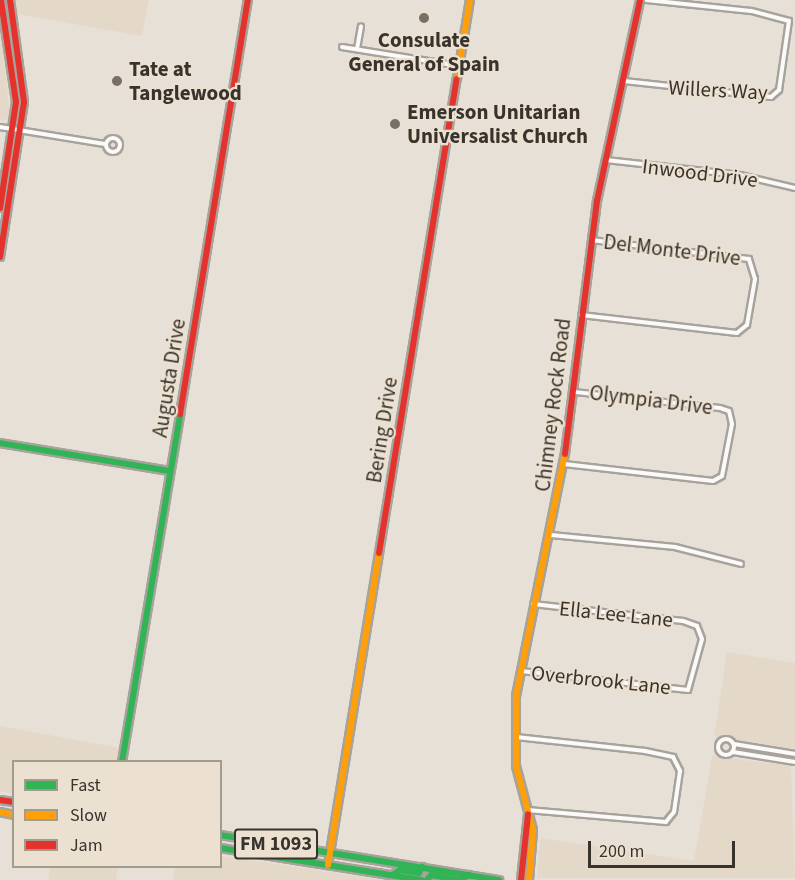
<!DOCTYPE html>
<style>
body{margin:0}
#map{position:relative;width:795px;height:880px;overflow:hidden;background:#e6e0d7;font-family:"Source Sans 3",sans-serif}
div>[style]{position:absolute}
.built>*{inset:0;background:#e4d9c8}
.roads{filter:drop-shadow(2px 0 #a7a39c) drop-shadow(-2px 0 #a7a39c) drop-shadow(0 2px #a7a39c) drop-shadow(0 -2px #a7a39c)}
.street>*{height:4px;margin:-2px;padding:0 2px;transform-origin:2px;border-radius:2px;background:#fbfaf9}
.street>.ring{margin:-2px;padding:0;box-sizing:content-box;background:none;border:4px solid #fbfaf9;border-radius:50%}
.fast>*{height:6px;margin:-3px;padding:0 3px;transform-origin:3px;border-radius:3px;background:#30b455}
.slow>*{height:6px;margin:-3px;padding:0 3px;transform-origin:3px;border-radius:3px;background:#ff9f0a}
.jam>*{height:6px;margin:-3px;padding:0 3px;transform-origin:3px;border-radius:3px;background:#e5322d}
.dots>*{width:16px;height:16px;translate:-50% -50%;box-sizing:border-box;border:3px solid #ece1d1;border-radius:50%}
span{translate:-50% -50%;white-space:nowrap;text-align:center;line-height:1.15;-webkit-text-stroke:4.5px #ece1d1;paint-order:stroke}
.shield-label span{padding:2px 4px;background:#ece1d1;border:2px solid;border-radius:4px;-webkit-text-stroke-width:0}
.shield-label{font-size:20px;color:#38332d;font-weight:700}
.poi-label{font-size:21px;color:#38332d;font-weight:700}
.left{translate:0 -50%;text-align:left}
.street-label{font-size:21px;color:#38332d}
.legend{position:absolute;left:12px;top:760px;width:210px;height:108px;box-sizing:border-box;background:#ece1d1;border:2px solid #a49b8f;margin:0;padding:8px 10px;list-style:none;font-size:18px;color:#38332d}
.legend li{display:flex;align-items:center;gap:12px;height:30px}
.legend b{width:30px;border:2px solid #a49b8f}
.scale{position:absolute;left:588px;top:841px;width:147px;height:27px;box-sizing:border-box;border:3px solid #38332d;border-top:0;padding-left:8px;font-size:18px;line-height:21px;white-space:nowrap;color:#38332d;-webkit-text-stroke:4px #ece1d1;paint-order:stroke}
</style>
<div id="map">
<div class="built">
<div style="clip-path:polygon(0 0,149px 0,142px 36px,0 11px)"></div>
<div style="clip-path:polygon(0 27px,11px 121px,0 119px)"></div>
<div style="clip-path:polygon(727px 652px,795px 663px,795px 749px,714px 736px)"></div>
<div style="clip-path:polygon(0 726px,120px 748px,117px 761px,14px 762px,13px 794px,0 791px)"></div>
<div style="clip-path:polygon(712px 756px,791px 766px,795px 878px,537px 878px,540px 838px,694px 861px)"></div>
<div style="clip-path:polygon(221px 856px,384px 880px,173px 880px,175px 867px,220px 866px)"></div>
<div style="clip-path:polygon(50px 867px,50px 866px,118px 867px,116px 880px,48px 880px)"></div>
</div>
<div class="roads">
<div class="street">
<div style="left:342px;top:47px;width:119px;rotate:9.2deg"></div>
<div style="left:357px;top:49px;width:23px;rotate:-80deg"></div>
<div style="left:624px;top:81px;width:148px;rotate:6.2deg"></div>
<div style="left:771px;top:97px;width:11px;rotate:-41deg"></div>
<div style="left:779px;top:90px;width:70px;rotate:-81.8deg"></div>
<div style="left:789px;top:21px;width:39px;rotate:-165deg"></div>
<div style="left:751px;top:11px;width:105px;rotate:-174deg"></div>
<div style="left:0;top:127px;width:106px;rotate:9.2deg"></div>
<div class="ring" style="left:106px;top:138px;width:10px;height:10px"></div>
<div style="left:606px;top:160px;width:135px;rotate:6.4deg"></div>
<div style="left:740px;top:175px;width:57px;rotate:13.3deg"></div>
<div style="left:581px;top:315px;width:157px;rotate:6.6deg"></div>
<div style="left:737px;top:333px;width:13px;rotate:-39deg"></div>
<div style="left:747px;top:325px;width:47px;rotate:-80.1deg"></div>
<div style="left:755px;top:279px;width:21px;rotate:-107deg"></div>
<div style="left:749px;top:259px;width:159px;rotate:-173.1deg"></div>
<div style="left:564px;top:464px;width:150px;rotate:6.5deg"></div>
<div style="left:713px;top:481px;width:10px;rotate:-29deg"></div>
<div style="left:722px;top:476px;width:53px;rotate:-79.1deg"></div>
<div style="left:732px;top:424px;width:13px;rotate:-103deg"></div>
<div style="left:729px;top:411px;width:9px;rotate:-162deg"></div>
<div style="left:720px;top:408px;width:147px;rotate:-173.7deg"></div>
<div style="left:551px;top:535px;width:125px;rotate:5.5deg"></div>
<div style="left:675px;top:547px;width:68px;rotate:14.4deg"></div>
<div style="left:521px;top:671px;width:168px;rotate:6.5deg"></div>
<div style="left:688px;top:690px;width:53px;rotate:-74.6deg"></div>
<div style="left:702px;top:639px;width:14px;rotate:-111deg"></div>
<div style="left:697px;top:626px;width:15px;rotate:-160deg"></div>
<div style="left:683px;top:621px;width:151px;rotate:-173.5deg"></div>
<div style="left:516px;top:737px;width:130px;rotate:6.2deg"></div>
<div style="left:645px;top:751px;width:29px;rotate:12deg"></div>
<div style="left:673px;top:757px;width:16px;rotate:63deg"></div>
<div style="left:680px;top:771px;width:41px;rotate:98.3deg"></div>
<div style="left:674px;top:812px;width:13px;rotate:129deg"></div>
<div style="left:666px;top:822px;width:139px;rotate:-175deg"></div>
<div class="ring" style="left:718px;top:739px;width:12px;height:12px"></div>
<div style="left:734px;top:744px;width:62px;rotate:9.3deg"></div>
<div style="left:733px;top:752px;width:63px;rotate:9.2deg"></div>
</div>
<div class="fast">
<div style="left:0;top:443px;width:172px;rotate:9.4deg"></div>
<div style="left:122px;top:762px;width:353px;rotate:-80.5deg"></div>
<div style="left:220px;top:835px;width:283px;rotate:9.2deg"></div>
<div style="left:220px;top:848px;width:204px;rotate:9deg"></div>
<div style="left:393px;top:875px;width:9px;rotate:-36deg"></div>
<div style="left:400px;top:870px;width:19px;rotate:9deg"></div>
<div style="left:419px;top:873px;width:7px;rotate:-63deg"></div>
<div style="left:427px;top:880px;width:6px;rotate:-51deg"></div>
<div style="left:431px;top:875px;width:28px;rotate:10deg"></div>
<div style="left:459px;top:880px;width:11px;rotate:-27deg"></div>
</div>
<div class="slow">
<div style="left:457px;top:79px;width:80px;rotate:-80.7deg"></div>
<div style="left:0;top:812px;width:14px;rotate:12deg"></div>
<div style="left:328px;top:865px;width:316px;rotate:-80.7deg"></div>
<div style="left:529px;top:880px;width:50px;rotate:-85.4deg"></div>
<div style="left:533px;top:830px;width:66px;rotate:-104.9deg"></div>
<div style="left:516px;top:766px;width:70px;rotate:-90deg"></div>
<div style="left:516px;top:696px;width:247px;rotate:-78.6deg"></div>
</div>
<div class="jam">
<div style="left:0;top:208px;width:107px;rotate:-81.4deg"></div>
<div style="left:16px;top:102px;width:103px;rotate:-98.4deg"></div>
<div style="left:0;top:257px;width:157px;rotate:-81.2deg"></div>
<div style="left:24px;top:102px;width:103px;rotate:-97.8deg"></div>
<div style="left:180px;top:414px;width:420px;rotate:-80.7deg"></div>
<div style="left:565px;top:454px;width:255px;rotate:-82.8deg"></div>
<div style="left:597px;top:201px;width:206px;rotate:-77.9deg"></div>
<div style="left:379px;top:553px;width:480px;rotate:-80.7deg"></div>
<div style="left:0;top:800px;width:14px;rotate:8deg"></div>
<div style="left:521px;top:880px;width:66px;rotate:-83.9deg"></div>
</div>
</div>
<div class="dots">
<div style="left:424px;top:18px;background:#757068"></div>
<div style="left:117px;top:81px;background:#757068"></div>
<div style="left:395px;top:124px;background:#757068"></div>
</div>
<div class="shield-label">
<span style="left:276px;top:844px">FM 1093</span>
</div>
<div class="poi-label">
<span style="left:424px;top:52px">Consulate<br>General of Spain</span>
<span class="left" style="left:129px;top:81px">Tate at<br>Tanglewood</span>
<span class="left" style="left:407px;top:124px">Emerson Unitarian<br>Universalist Church</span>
</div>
<div class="street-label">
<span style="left:718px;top:90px;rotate:3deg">Willers Way</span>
<span style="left:700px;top:173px;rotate:7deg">Inwood Drive</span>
<span style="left:672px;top:250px;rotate:7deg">Del Monte Drive</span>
<span style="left:169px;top:378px;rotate:-81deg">Augusta Drive</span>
<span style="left:651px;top:400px;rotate:7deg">Olympia Drive</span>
<span style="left:553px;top:405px;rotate:-83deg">Chimney Rock Road</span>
<span style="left:382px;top:430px;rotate:-81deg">Bering Drive</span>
<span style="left:616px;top:614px;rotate:6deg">Ella Lee Lane</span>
<span style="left:601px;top:680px;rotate:6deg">Overbrook Lane</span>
</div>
<ul class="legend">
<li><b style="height:8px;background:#30b455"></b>Fast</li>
<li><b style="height:8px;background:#ff9f0a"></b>Slow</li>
<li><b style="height:8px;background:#e5322d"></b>Jam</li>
</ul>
<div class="scale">200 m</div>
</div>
